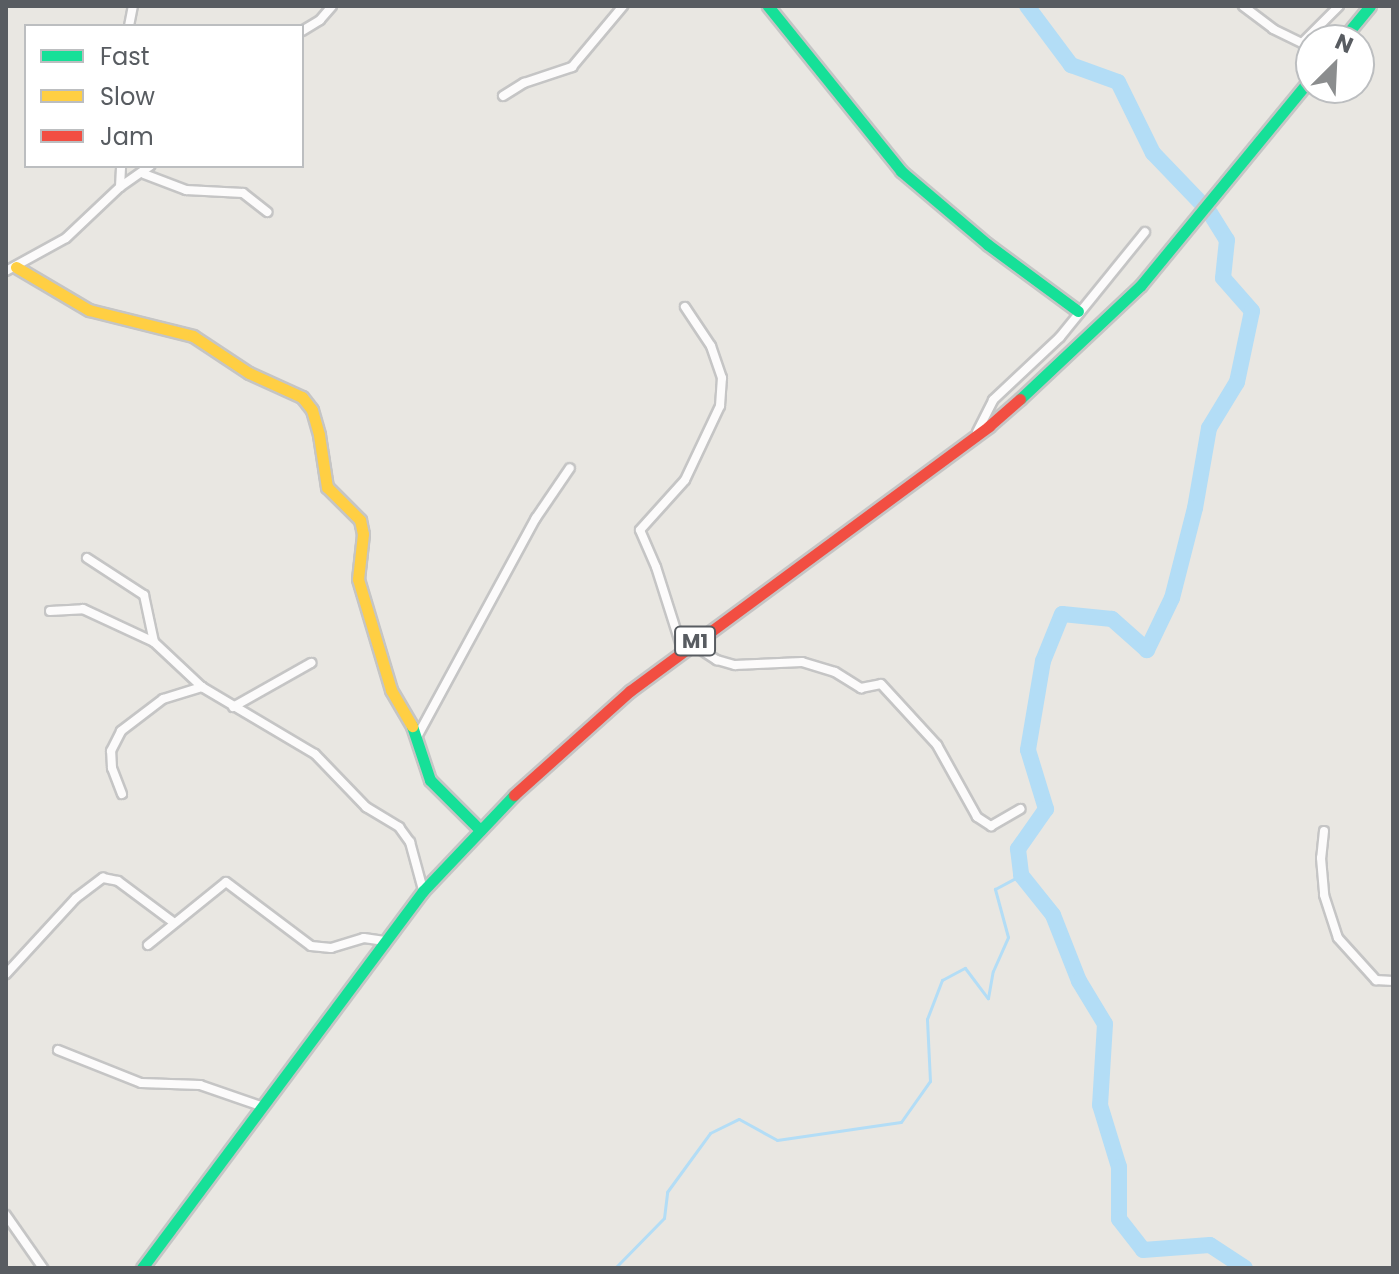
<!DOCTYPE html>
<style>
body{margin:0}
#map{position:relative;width:1399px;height:1274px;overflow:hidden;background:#e9e7e2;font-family:Poppins,sans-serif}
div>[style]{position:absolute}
.stream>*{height:3px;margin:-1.5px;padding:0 1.5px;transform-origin:1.5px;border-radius:1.5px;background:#b3ddf6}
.river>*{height:16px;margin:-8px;padding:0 8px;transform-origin:8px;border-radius:8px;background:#b3ddf6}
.roads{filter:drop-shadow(2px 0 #c5c5c5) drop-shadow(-2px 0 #c5c5c5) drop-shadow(0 2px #c5c5c5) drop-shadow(0 -2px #c5c5c5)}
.street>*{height:8px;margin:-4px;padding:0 4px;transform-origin:4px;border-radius:4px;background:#fcfbfb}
.fast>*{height:11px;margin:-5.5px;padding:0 5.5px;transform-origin:5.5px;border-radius:5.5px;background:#16e098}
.slow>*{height:11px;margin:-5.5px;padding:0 5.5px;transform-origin:5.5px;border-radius:5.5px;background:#ffcf43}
.jam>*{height:11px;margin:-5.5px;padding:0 5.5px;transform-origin:5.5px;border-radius:5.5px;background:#f24e42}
span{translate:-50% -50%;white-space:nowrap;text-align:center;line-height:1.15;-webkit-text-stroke:6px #fff;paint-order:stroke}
.shield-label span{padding:2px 6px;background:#fff;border:2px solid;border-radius:6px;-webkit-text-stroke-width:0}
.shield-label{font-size:20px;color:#585c61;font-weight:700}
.frame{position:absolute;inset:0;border:8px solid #585c61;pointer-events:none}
.legend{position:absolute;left:24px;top:24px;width:280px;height:144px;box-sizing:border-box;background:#fff;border:2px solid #bcbec0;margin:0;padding:10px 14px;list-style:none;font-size:24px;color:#585c61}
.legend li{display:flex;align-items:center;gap:16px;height:40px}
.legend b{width:40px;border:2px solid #bcbec0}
.north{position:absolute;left:1295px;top:24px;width:80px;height:80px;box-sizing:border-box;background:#fff;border:2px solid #bcbec0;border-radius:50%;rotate:24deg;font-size:22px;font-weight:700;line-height:32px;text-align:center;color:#585c61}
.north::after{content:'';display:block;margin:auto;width:28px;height:36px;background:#8b8d8e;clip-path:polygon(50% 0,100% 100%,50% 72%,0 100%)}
</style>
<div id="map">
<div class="stream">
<div style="left:615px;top:1268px;width:70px;rotate:-45.6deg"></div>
<div style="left:664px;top:1218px;width:26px;rotate:-83deg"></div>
<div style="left:667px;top:1192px;width:73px;rotate:-53.9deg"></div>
<div style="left:710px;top:1133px;width:32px;rotate:-26deg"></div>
<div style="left:739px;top:1119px;width:43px;rotate:28.9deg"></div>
<div style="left:777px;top:1140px;width:125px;rotate:-8.3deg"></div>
<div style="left:901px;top:1122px;width:50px;rotate:-54.7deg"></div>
<div style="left:930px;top:1081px;width:62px;rotate:-92.8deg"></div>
<div style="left:927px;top:1019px;width:42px;rotate:-69deg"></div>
<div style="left:942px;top:980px;width:26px;rotate:-28deg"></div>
<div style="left:965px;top:968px;width:38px;rotate:53deg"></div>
<div style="left:988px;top:998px;width:27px;rotate:-80deg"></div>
<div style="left:993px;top:971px;width:37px;rotate:-66deg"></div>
<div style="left:1008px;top:937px;width:50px;rotate:-105.2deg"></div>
<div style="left:995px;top:889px;width:30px;rotate:-28deg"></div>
</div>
<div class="river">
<div style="left:1027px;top:6px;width:74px;rotate:53.3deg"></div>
<div style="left:1071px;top:65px;width:50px;rotate:19.9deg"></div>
<div style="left:1118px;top:82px;width:79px;rotate:63.8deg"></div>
<div style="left:1153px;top:153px;width:69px;rotate:46.2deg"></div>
<div style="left:1210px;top:213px;width:32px;rotate:58deg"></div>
<div style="left:1227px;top:240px;width:38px;rotate:96deg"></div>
<div style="left:1223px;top:278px;width:44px;rotate:48.7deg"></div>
<div style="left:1252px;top:311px;width:73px;rotate:101.9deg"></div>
<div style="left:1237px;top:382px;width:54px;rotate:121.3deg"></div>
<div style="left:1209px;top:428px;width:81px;rotate:99.9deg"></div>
<div style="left:1195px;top:508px;width:93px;rotate:104.3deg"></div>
<div style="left:1172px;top:598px;width:58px;rotate:115.7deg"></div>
<div style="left:1147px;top:650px;width:47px;rotate:-138.5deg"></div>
<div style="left:1112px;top:619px;width:50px;rotate:-174.3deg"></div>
<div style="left:1062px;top:614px;width:51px;rotate:112deg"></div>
<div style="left:1043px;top:661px;width:90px;rotate:99.6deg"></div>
<div style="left:1028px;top:750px;width:62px;rotate:73deg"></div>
<div style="left:1046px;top:809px;width:49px;rotate:125deg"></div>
<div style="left:1018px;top:849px;width:26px;rotate:83deg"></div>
<div style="left:1021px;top:875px;width:51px;rotate:51.3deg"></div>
<div style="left:1053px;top:915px;width:71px;rotate:68.5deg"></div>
<div style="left:1079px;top:981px;width:50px;rotate:58.8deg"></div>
<div style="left:1105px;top:1024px;width:81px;rotate:93.5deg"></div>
<div style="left:1100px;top:1105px;width:65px;rotate:73deg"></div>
<div style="left:1119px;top:1167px;width:52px;rotate:90deg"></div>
<div style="left:1119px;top:1219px;width:39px;rotate:52deg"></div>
<div style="left:1143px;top:1250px;width:67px;rotate:-4.3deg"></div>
<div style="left:1210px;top:1245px;width:42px;rotate:33.3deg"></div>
</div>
<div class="roads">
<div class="street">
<div style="left:1243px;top:6px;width:38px;rotate:37deg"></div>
<div style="left:1273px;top:29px;width:32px;rotate:26deg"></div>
<div style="left:1302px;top:43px;width:52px;rotate:-45deg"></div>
<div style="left:129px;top:26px;width:20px;rotate:-79deg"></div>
<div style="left:302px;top:31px;width:21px;rotate:-31deg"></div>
<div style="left:320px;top:20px;width:18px;rotate:-49deg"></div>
<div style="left:503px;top:96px;width:25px;rotate:-32deg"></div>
<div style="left:524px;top:83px;width:51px;rotate:-18.4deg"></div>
<div style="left:572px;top:67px;width:80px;rotate:-50.1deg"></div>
<div style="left:144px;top:174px;width:45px;rotate:20.9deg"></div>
<div style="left:186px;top:190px;width:57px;rotate:3deg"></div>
<div style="left:243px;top:193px;width:31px;rotate:38deg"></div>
<div style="left:120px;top:187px;width:21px;rotate:-87deg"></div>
<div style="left:6px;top:271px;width:68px;rotate:-28.8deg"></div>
<div style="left:66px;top:238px;width:74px;rotate:-43.4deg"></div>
<div style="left:120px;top:187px;width:37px;rotate:-35deg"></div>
<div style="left:977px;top:432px;width:36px;rotate:-63deg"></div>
<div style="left:993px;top:400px;width:92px;rotate:-43.2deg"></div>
<div style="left:1060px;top:337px;width:135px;rotate:-51deg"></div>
<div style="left:87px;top:558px;width:68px;rotate:33deg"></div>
<div style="left:144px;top:595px;width:48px;rotate:78deg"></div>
<div style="left:154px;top:642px;width:66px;rotate:43.2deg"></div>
<div style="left:202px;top:687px;width:131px;rotate:30.7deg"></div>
<div style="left:315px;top:754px;width:74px;rotate:46.1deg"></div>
<div style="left:366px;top:807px;width:39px;rotate:31deg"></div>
<div style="left:399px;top:827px;width:19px;rotate:54deg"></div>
<div style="left:410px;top:842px;width:50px;rotate:74.8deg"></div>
<div style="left:50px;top:611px;width:33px;rotate:-3deg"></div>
<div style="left:83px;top:609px;width:78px;rotate:24.9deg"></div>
<div style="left:692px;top:644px;width:30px;rotate:33deg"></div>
<div style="left:717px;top:660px;width:19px;rotate:16deg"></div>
<div style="left:735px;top:665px;width:67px;rotate:-2.6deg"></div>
<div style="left:802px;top:662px;width:34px;rotate:17deg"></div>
<div style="left:835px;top:672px;width:31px;rotate:32deg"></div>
<div style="left:861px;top:688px;width:20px;rotate:-11deg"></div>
<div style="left:881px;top:684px;width:83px;rotate:47.4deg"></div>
<div style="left:937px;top:745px;width:82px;rotate:60.9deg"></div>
<div style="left:977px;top:817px;width:17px;rotate:33deg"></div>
<div style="left:991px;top:826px;width:34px;rotate:-30deg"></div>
<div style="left:683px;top:652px;width:89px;rotate:-107.6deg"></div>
<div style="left:656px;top:567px;width:40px;rotate:-113.4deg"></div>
<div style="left:640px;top:530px;width:67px;rotate:-48deg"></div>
<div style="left:685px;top:480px;width:82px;rotate:-64.7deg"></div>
<div style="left:720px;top:406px;width:28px;rotate:-86deg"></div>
<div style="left:722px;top:378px;width:34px;rotate:-109deg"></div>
<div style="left:711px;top:346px;width:47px;rotate:-123.7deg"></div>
<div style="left:233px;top:707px;width:90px;rotate:-29.4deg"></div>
<div style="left:418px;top:735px;width:247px;rotate:-61.5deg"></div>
<div style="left:536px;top:518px;width:60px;rotate:-55.8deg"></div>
<div style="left:122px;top:794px;width:28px;rotate:-111deg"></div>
<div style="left:112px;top:768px;width:17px;rotate:-93deg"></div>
<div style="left:111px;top:751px;width:22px;rotate:-63deg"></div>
<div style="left:121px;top:731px;width:53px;rotate:-37.3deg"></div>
<div style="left:163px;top:699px;width:41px;rotate:-17.1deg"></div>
<div style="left:1324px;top:831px;width:27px;rotate:96deg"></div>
<div style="left:1321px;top:858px;width:37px;rotate:85deg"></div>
<div style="left:1324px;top:895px;width:45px;rotate:72deg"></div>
<div style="left:1338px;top:938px;width:57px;rotate:47.9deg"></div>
<div style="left:1376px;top:980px;width:17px;rotate:3deg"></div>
<div style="left:148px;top:945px;width:100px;rotate:-38.9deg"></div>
<div style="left:226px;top:882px;width:106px;rotate:37deg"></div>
<div style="left:311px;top:946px;width:20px;rotate:6deg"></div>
<div style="left:331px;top:948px;width:34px;rotate:-17deg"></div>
<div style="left:364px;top:938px;width:21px;rotate:8deg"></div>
<div style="left:6px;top:974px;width:103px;rotate:-47.4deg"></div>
<div style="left:76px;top:898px;width:34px;rotate:-37deg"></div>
<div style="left:103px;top:878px;width:15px;rotate:11deg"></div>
<div style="left:118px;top:881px;width:69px;rotate:36.7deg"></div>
<div style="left:58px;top:1050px;width:89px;rotate:21.7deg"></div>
<div style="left:141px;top:1083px;width:59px;rotate:1.9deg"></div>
<div style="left:200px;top:1085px;width:65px;rotate:19deg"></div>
<div style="left:6px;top:1215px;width:65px;rotate:55.1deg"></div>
</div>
<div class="fast">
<div style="left:768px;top:6px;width:212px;rotate:51.1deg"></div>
<div style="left:901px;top:171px;width:113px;rotate:40.3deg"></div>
<div style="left:987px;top:244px;width:113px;rotate:36.4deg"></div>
<div style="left:1342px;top:40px;width:44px;rotate:-50.5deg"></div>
<div style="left:1020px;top:399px;width:166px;rotate:-43.3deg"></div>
<div style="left:1141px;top:285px;width:268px;rotate:-50.6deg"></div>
<div style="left:412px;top:726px;width:57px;rotate:71.6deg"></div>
<div style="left:430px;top:780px;width:71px;rotate:45deg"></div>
<div style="left:142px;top:1268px;width:470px;rotate:-53.3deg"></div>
<div style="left:423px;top:891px;width:132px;rotate:-46.5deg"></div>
</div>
<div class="slow">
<div style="left:16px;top:267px;width:85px;rotate:30.5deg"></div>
<div style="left:89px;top:310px;width:107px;rotate:14deg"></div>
<div style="left:193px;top:336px;width:67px;rotate:33.5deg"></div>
<div style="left:249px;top:373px;width:58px;rotate:24.4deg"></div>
<div style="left:302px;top:397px;width:16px;rotate:52deg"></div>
<div style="left:312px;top:410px;width:26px;rotate:74deg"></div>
<div style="left:319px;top:435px;width:53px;rotate:81.3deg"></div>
<div style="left:327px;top:487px;width:47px;rotate:45deg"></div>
<div style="left:360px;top:520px;width:14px;rotate:78deg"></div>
<div style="left:363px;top:534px;width:45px;rotate:96.3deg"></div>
<div style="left:358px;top:579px;width:116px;rotate:73.4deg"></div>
<div style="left:391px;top:690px;width:42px;rotate:59.7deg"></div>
</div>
<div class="jam">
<div style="left:514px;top:795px;width:156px;rotate:-41.9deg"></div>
<div style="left:630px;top:691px;width:446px;rotate:-36.4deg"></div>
<div style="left:989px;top:426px;width:41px;rotate:-41.1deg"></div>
</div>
</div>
<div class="shield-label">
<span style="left:695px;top:641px">M1</span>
</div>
<div class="frame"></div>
<ul class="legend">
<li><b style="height:10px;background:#16e098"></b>Fast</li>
<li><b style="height:10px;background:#ffcf43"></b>Slow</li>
<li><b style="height:10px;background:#f24e42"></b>Jam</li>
</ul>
<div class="north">N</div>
</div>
